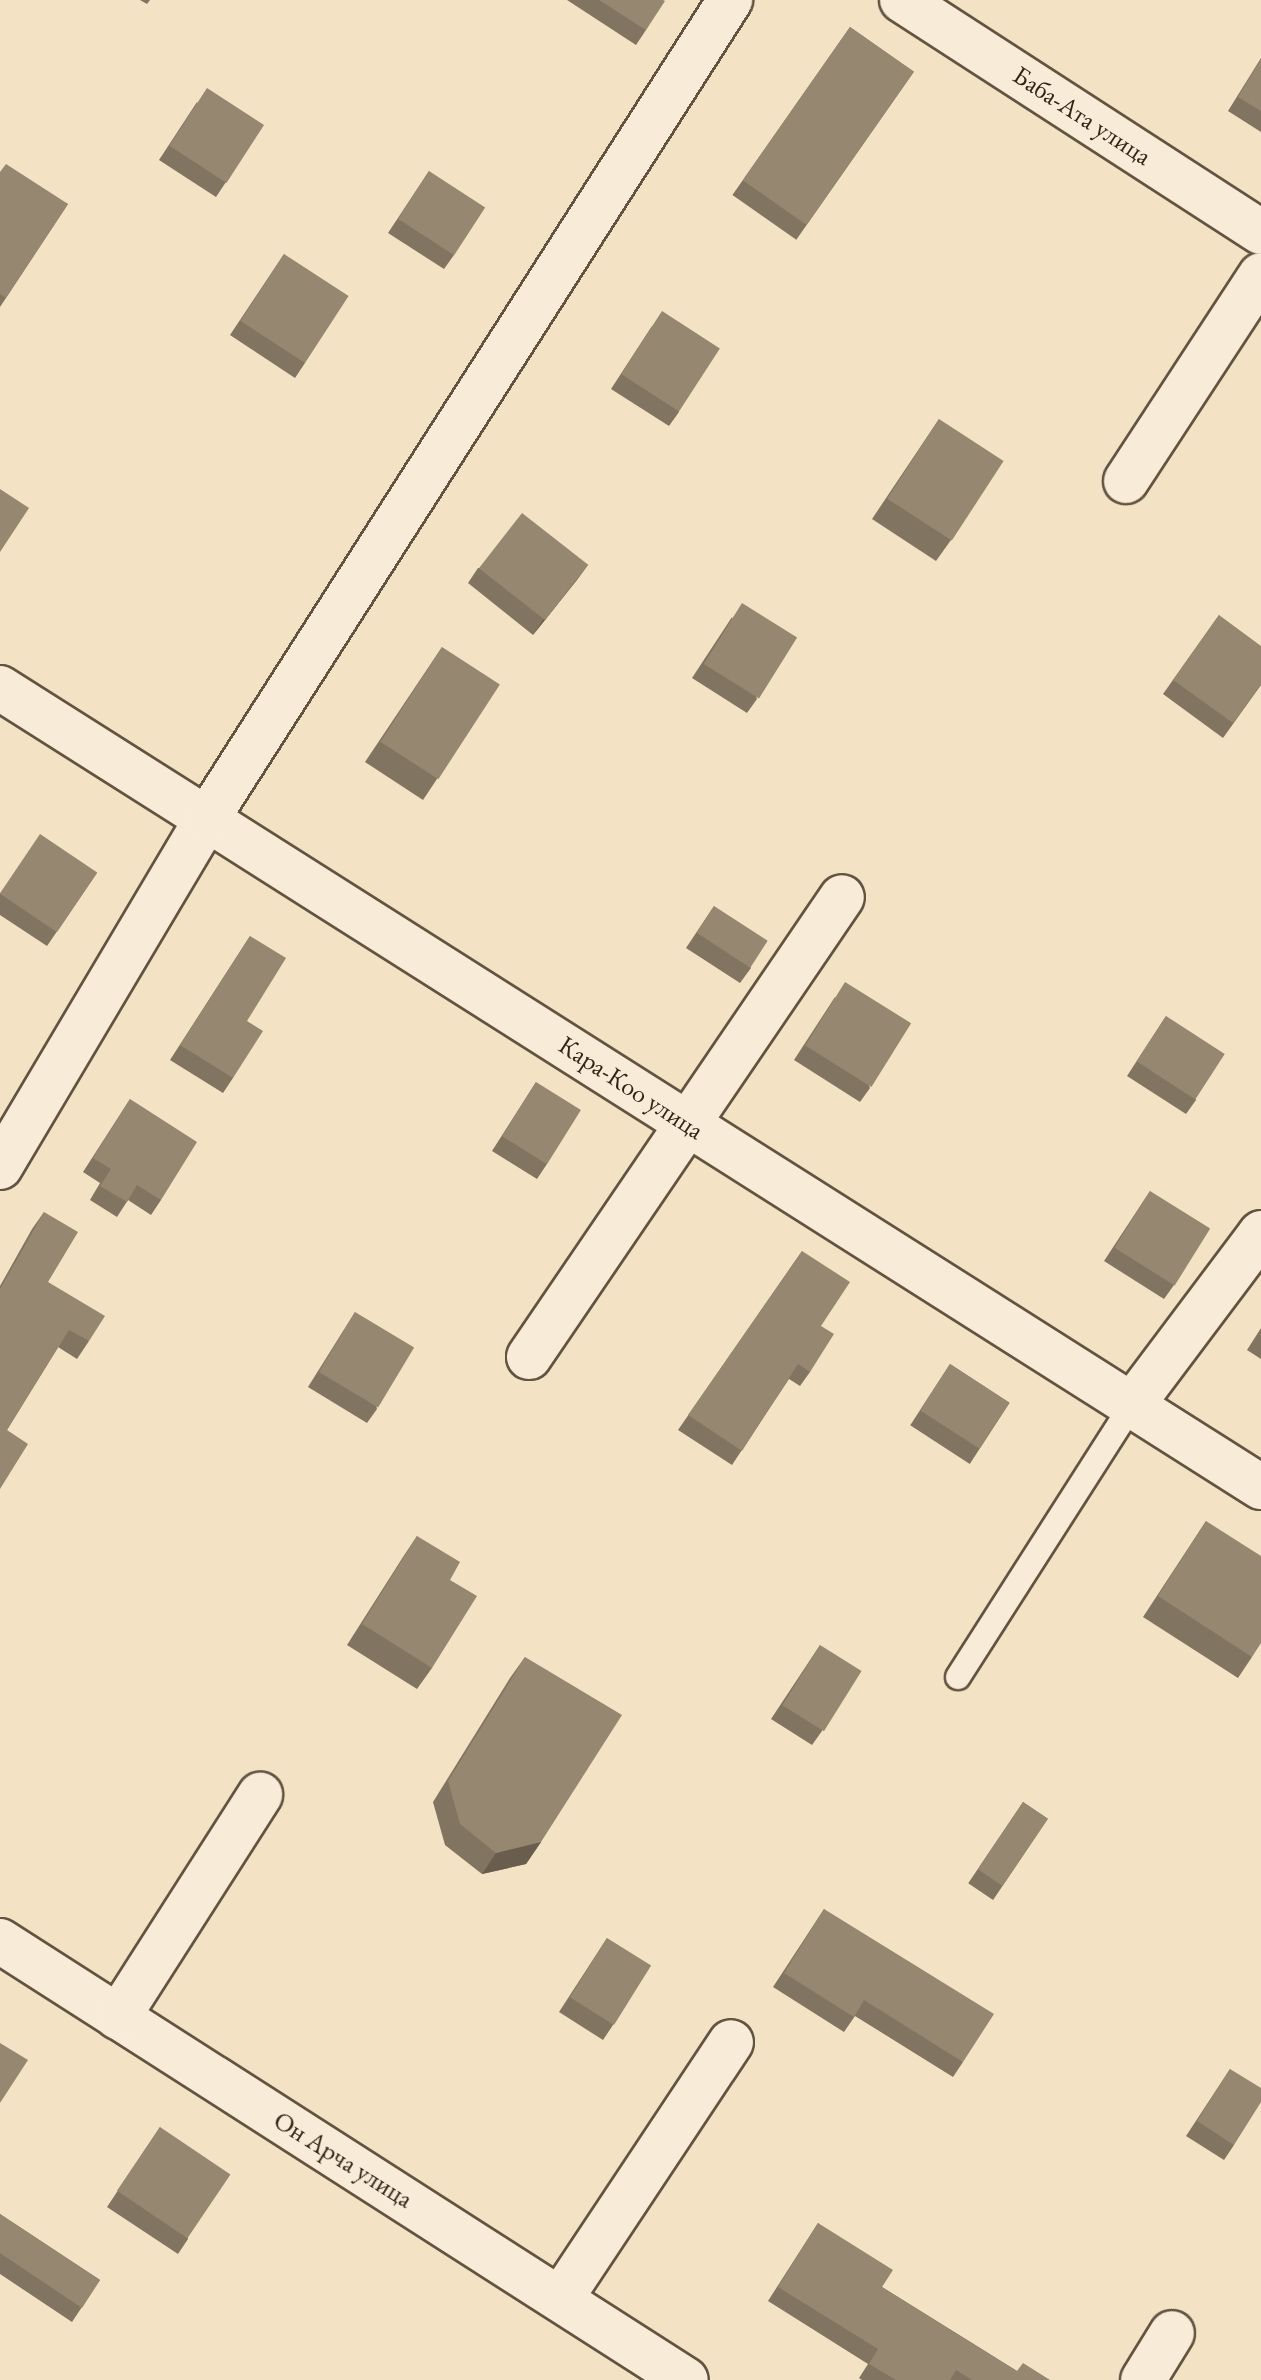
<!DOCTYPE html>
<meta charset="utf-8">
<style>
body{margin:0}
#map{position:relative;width:1261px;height:2380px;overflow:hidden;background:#f4e2c5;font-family:"EB Garamond",serif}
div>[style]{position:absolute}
.roads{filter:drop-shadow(2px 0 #625440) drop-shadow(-2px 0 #625440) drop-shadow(0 2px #625440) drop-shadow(0 -2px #625440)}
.service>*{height:24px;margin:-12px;padding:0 12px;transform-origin:12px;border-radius:12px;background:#f8ecd9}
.minor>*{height:44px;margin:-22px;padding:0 22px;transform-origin:22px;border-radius:22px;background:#f8ecd9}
.wall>*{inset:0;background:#817460;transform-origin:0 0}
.shaded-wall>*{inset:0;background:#695e4e}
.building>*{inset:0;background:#968770;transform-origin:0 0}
span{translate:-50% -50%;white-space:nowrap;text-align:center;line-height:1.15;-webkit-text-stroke:6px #f8ecd9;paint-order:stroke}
.street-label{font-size:26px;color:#312514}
</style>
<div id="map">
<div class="roads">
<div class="service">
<div style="left:958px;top:1677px;width:323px;rotate:-57.4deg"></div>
</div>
<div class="minor">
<div style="left:902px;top:0;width:427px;rotate:32.9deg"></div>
<div style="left:1126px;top:481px;width:246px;rotate:-56.8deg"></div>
<div style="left:0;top:688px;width:1493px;rotate:32.36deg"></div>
<div style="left:0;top:1167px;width:407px;rotate:-59.3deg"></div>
<div style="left:208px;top:817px;width:970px;rotate:-57.42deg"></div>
<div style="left:529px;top:1357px;width:556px;rotate:-55.77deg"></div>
<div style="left:1132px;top:1405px;width:215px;rotate:-53.1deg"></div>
<div style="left:0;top:1941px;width:814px;rotate:32.62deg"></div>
<div style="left:118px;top:2017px;width:264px;rotate:-57.4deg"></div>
<div style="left:561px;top:2298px;width:307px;rotate:-56.4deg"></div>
<div style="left:1143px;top:2380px;width:55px;rotate:-58.3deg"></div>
</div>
</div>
<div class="wall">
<div style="clip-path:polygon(140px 0,150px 0,147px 4px)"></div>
<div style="clip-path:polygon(567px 0,663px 0,646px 30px,636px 45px)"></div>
<div style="left:850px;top:27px;width:78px;height:205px;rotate:35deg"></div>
<div style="clip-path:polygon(1261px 58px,1261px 132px,1228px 111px)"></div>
<div style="clip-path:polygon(197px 102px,226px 182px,216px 197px,159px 160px)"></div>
<div style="clip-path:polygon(429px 171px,454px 255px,444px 269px,388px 233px)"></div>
<div style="clip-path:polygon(0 172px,68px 204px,0 307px)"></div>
<div style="clip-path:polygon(284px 254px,305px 363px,295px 378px,230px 335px)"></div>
<div style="clip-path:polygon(652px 326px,679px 412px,669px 426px,611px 389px)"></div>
<div style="clip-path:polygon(939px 419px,951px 540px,936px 561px,872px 519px)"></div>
<div style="clip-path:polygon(588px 565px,533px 635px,468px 583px,478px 568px)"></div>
<div style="clip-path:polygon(1219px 615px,1261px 685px,1223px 738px,1163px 694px)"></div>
<div style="clip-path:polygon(732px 617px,757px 699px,747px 713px,692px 678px)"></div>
<div style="clip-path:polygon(442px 647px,437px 779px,423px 800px,365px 762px)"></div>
<div style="clip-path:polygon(97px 873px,47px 946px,0 915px,0 893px)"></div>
<div style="clip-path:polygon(714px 906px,751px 968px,740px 983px,686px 948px)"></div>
<div style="clip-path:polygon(250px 936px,247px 1021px,233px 1078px,223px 1093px,170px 1060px)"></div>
<div style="clip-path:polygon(835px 997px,870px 1088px,860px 1102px,794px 1060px)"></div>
<div style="clip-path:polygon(1166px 1016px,1196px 1100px,1186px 1114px,1127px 1076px)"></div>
<div style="clip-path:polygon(536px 1082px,547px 1164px,537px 1179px,492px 1151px)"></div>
<div style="clip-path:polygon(130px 1099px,161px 1200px,151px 1215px,128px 1200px,117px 1217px,90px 1200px,100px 1183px,83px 1172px)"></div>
<div style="clip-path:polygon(1150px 1191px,1174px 1285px,1164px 1299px,1104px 1261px)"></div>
<div style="clip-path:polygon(44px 1212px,48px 1282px,89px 1341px,77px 1359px,58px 1347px,7px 1430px,0 1489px,0 1286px,32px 1229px)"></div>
<div style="clip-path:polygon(802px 1251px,821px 1326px,810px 1372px,800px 1386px,789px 1379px,732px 1465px,678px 1430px)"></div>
<div style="clip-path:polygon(355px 1312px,377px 1409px,367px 1423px,308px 1387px)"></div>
<div style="clip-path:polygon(1261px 1328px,1261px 1359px,1247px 1350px)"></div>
<div style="left:950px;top:1364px;width:71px;height:73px;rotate:33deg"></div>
<div style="clip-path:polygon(1206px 1521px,1252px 1657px,1238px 1678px,1143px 1617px)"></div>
<div style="clip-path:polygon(417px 1536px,450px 1580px,432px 1668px,417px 1689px,347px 1645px,403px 1557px)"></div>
<div style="clip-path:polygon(820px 1645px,822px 1731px,812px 1745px,771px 1719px)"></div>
<div style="clip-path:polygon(525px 1657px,541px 1842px,526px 1864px,482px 1874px,445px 1845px,433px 1802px,510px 1678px)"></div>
<div style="left:1023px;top:1802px;width:30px;height:98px;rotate:34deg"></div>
<div style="clip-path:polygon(824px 1909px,963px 2062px,953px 2077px,855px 2016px,844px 2032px,773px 1987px)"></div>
<div style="clip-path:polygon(607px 1938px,613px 2025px,603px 2040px,559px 2012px)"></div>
<div style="clip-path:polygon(1230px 2069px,1234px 2145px,1224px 2160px,1186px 2136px)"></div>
<div style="clip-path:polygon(160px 2127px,188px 2239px,178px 2254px,107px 2207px)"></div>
<div style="clip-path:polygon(0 2214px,100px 2280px,72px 2322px,0 2274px)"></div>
<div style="clip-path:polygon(818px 2223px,882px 2287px,1017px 2371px,1050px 2380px,862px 2380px,859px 2378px,868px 2364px,768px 2301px)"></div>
</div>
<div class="shaded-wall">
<div style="clip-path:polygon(588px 565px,577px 580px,533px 635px,543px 620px)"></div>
<div style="clip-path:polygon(541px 1842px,526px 1864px,482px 1874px,496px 1853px)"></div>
</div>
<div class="building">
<div style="clip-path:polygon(599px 0,663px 0,665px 1px,646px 30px)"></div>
<div style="left:850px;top:27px;width:78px;height:187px;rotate:35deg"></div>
<div style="clip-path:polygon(1261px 59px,1261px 111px,1238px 97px)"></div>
<div style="left:207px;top:88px;width:68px;height:69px;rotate:33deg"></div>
<div style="clip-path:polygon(6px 164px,68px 204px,6px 298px,0 294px,0 172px)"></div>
<div style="left:429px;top:171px;width:67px;height:57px;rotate:33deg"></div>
<div style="left:284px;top:254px;width:77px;height:80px;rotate:33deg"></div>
<div style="left:662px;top:311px;width:69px;height:75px;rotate:33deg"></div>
<div style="left:939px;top:419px;width:77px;height:95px;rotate:33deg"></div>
<div style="clip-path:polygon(0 489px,29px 508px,0 552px)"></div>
<div style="left:522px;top:513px;width:84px;height:70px;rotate:38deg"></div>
<div style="left:742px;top:603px;width:65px;height:72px;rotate:32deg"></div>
<div style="clip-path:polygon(1219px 615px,1261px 646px,1261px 684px,1233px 723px,1173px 680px)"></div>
<div style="left:442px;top:647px;width:69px;height:113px;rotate:33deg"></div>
<div style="left:40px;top:834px;width:69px;height:72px;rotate:34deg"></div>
<div style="left:714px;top:906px;width:64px;height:32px;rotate:33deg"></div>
<div style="clip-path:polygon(250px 936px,286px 958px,247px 1021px,263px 1031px,233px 1078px,180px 1045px)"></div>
<div style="left:845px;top:982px;width:78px;height:75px;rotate:32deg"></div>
<div style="left:1166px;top:1016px;width:70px;height:54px;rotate:33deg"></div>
<div style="left:536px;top:1082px;width:53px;height:64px;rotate:32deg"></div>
<div style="clip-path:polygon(130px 1099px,197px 1142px,161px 1200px,137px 1185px,127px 1202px,100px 1186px,111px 1169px,93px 1158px)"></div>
<div style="left:1150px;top:1191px;width:71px;height:67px;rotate:32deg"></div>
<div style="clip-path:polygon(44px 1212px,78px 1232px,48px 1282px,105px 1316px,89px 1341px,69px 1330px,7px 1430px,28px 1444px,0 1489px,0 1289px)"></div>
<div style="clip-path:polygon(802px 1251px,850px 1282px,821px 1326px,834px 1334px,810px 1372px,798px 1364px,742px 1451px,688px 1415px)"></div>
<div style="left:355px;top:1312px;width:69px;height:70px;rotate:31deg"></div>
<div style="left:950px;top:1364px;width:71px;height:55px;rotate:33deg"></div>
<div style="clip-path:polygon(1206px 1521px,1261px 1556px,1261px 1643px,1252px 1657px,1158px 1596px)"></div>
<div style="clip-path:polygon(417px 1536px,460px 1562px,450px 1580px,477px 1596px,432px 1668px,362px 1624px)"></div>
<div style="left:820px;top:1645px;width:49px;height:71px;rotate:32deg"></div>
<div style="clip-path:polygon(525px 1657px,622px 1715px,541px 1842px,496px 1853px,460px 1824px,448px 1781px)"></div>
<div style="left:1023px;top:1802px;width:30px;height:81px;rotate:34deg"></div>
<div style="clip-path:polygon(824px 1909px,994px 2014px,963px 2062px,864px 2000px,854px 2017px,784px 1973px)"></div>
<div style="left:607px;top:1938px;width:52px;height:70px;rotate:32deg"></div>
<div style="clip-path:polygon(0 2043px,28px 2060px,0 2103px)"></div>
<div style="clip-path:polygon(1230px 2069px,1261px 2088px,1261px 2102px,1234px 2145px,1197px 2121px)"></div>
<div style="left:160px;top:2127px;width:85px;height:77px;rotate:34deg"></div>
<div style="clip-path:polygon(0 2214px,100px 2280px,82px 2308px,0 2253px)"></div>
<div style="clip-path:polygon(818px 2223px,893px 2270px,882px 2287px,1017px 2371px,1023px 2363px,1050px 2380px,972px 2380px,956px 2370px,950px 2380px,896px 2380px,869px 2364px,878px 2349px,778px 2287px)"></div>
</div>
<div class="street-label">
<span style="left:1082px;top:116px;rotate:33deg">Баба-Ата улица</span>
<span style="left:631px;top:1088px;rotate:33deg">Кара-Коо улица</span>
<span style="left:343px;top:2160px;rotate:32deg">Он Арча улица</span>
</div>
</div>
